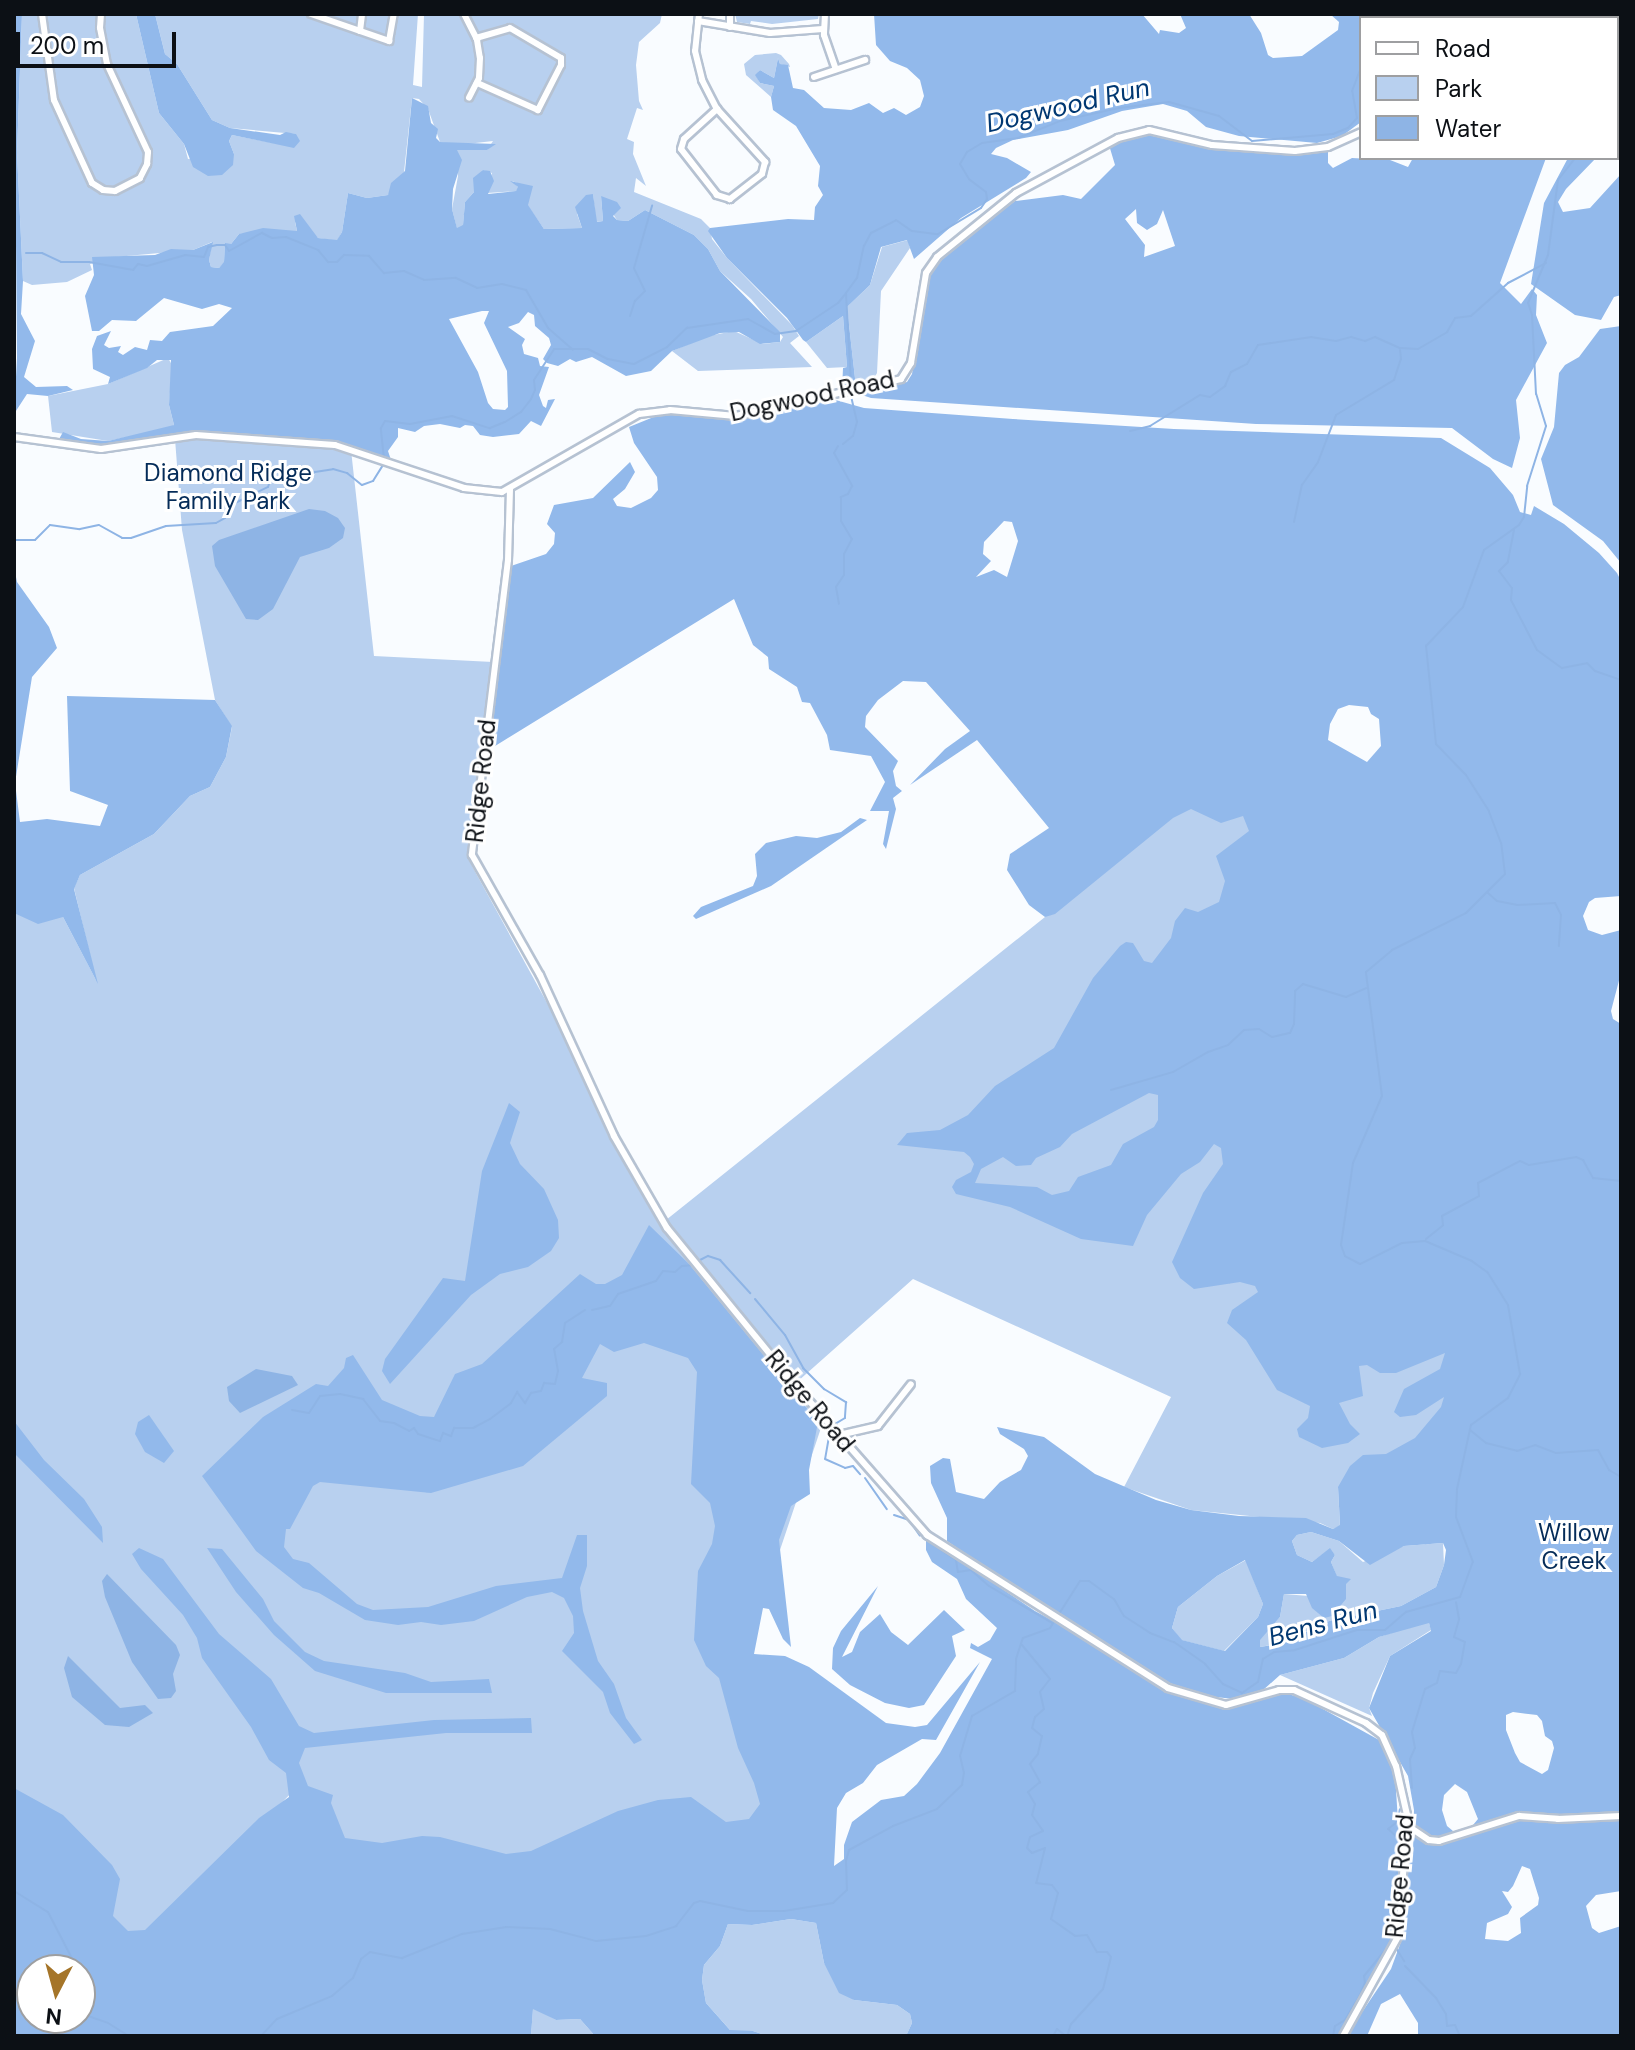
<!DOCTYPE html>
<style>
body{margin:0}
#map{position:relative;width:1635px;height:2050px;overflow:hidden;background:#f9fcff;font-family:"DM Sans",sans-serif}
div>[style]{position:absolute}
.green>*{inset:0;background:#b8d0ef}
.forest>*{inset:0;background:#92b9eb}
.water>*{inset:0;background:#8eb4e5}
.stream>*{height:2px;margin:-1px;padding:0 1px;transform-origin:1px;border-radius:1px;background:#8eb4e5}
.roads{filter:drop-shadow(2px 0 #b6c2d2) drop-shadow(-2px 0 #b6c2d2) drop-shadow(0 2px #b6c2d2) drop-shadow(0 -2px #b6c2d2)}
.minor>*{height:6px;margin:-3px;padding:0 3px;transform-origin:3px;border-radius:3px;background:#fff}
span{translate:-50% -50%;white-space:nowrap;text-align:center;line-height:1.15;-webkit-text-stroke:6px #fff;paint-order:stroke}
.street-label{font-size:24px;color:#0c1015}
.park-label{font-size:24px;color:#052c59}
.water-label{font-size:26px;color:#013872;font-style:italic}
.frame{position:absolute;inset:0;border:16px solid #0c1015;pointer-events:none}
.legend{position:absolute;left:1359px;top:16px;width:260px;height:144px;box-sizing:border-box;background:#fff;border:2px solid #9e9fa1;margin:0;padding:10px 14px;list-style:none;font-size:24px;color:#0c1015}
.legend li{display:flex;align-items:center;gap:16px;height:40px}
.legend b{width:40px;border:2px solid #9e9fa1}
.north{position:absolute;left:16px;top:1954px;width:80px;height:80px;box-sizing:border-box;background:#fff;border:2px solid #9e9fa1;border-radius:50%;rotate:186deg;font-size:22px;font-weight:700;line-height:32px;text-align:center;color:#0c1015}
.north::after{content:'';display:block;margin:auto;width:28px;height:36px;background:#a57529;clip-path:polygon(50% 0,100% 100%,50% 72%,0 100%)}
.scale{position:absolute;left:16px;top:32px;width:160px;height:36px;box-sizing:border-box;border:4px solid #0c1015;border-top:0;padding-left:10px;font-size:24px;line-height:28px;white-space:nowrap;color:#0c1015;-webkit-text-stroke:6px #fff;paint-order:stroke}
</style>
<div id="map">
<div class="green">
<div style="clip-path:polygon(22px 14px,136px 14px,159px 113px,184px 144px,188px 159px,234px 154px,229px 141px,232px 135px,294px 147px,296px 134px,230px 128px,212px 120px,177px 64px,165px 54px,155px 14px,418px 14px,413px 85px,422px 87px,424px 14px,662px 14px,660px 23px,639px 42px,636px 65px,639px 101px,643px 110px,637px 108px,627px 139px,634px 142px,633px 154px,646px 186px,636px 178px,634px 192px,701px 219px,710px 228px,712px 239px,727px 258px,792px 325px,799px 336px,790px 343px,812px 367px,698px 371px,672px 351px,708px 336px,734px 331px,763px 344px,780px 342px,783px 337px,751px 299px,720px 271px,708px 249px,694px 235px,645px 210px,628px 221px,617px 220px,601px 196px,603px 221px,596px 222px,593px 194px,577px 214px,582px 228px,544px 229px,528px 206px,522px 185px,512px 181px,519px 188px,516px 191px,487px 193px,492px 173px,483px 170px,474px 192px,465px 202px,463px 226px,457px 229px,452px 209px,458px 176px,456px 150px,487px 150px,493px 141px,458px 145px,440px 142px,428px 109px,419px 99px,412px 98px,404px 172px,388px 195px,367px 198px,348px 193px,342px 232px,337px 241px,318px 238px,295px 222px,297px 231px,239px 234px,231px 244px,225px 244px,224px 263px,219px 268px,211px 267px,209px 260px,212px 242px,193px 250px,104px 258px,90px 264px,92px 270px,67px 282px,32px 285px,23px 281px,17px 153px)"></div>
<div style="clip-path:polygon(735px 14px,819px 14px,818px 19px,772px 24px,751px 21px,750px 24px,737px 22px)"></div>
<div style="clip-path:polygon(776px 53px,781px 55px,789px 64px,790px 67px,780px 64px,778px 58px,774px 78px,760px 70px,756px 75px,760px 83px,774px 86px,771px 97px,746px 75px,744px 64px,755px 55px)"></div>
<div style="clip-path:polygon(908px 240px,910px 248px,881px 291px,877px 373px,873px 380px,856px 387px,847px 307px,870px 285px,882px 247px)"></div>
<div style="clip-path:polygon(843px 316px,847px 367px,827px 368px,806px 342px)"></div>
<div style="clip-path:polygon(168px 358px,172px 365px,169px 405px,174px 425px,170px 428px,108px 441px,52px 432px,48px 396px,108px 384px)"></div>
<div style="clip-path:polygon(195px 438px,351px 450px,374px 656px,493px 662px,468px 844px,472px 866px,557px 1021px,610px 1136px,660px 1220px,823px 1422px,740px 1669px,812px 1799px,421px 1965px,292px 1792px,118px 1975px,80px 1970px,32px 1970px,32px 2018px,14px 2036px,14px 913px,63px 917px,96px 980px,74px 888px,80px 875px,154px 834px,190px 796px,210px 787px,226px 757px,232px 727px,215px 700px,182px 530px,175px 439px)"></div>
<div style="clip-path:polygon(1266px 733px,1509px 1557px,1338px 1487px,1340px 1526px,1333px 1529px,1320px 1523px,1191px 1510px,1124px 1487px,1171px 1397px,913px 1279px,797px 1382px,666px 1220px,1045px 917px)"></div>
<div style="clip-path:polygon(1311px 1532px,1339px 1541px,1363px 1562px,1404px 1546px,1443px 1543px,1444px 1565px,1436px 1587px,1401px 1606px,1329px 1621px,1282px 1643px,1260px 1647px,1259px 1640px,1280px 1617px,1284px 1594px,1346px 1599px,1346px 1584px,1337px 1577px,1331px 1562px,1335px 1555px,1330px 1549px,1312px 1562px,1297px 1555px,1292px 1541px,1297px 1535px)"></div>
<div style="clip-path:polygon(1246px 1560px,1263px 1604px,1258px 1617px,1224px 1651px,1181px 1640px,1172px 1628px,1178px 1607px,1217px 1576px)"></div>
<div style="clip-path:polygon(1422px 1623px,1429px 1623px,1431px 1630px,1390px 1656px,1373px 1693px,1369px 1708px,1372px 1716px,1280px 1675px,1344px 1658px,1379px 1637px)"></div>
<div style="clip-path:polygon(791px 1919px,816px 1923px,824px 1963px,854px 2000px,897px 2005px,910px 2014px,912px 2023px,906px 2036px,768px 2036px,753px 2031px,731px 2031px,706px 2003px,702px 1980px,704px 1965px,720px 1946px,728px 1924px,752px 1925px)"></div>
<div style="clip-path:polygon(533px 2008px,556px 2020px,580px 2019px,595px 2036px,531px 2036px)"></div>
</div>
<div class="forest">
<div style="clip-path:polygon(14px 14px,22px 14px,17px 153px,23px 281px,21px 314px,35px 341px,24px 377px,36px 387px,67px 386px,73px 390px,48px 396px,27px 394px,14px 414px,17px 358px)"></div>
<div style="clip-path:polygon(136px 14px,155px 14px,165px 54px,177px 64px,212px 120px,230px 128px,280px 135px,286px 132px,296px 134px,300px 141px,294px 148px,232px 135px,229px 141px,234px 154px,233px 165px,222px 175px,208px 176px,193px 167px,184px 144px,159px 113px)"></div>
<div style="clip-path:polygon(874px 14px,1142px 14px,1159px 34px,1160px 30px,1179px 33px,1186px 28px,1180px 14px,1249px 14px,1261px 33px,1268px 55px,1273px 58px,1302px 56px,1338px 30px,1339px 22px,1330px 14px,1572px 14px,1571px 18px,1361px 18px,1361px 122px,1342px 136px,1317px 143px,1239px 136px,1206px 127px,1187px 111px,1163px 104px,1122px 111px,1068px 130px,1013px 140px,996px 148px,991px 154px,1007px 158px,1031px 172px,1026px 178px,961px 218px,914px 259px,907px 240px,881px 247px,870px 285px,847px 307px,856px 387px,842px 390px,843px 368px,847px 367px,843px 316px,806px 342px,803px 340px,787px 318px,727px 258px,708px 231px,710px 228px,788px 219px,814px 220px,815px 207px,823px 195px,818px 186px,820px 166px,796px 126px,773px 110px,771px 97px,774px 86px,760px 83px,755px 75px,760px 70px,774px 78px,778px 58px,780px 64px,788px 65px,793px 88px,804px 90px,824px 108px,851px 110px,869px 103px,883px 113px,894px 108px,906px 115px,920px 107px,924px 96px,920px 80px,907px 68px,890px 61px,876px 45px)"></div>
<div style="clip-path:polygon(evenodd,412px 98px,428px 106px,431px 123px,438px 129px,436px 138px,440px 142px,496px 144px,487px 150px,457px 150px,462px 160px,453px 189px,452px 209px,457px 228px,463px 225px,465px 202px,474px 192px,473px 178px,483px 170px,490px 171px,494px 181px,488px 194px,516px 191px,518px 187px,510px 181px,533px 186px,528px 205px,544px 229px,582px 228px,575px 207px,586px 195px,593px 194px,597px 222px,603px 221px,601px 196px,617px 202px,621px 208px,613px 216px,617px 220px,628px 221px,645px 210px,694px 235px,708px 249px,720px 271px,780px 332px,780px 342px,760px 344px,739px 332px,720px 333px,672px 351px,651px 371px,626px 376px,592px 357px,576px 362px,570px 359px,558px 366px,547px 363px,543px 359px,551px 345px,549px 338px,535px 326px,534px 315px,528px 312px,519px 323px,508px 327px,525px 339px,522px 345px,524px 354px,538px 358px,540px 366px,549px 367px,539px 395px,543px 406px,546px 408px,548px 400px,555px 399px,541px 426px,531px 421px,519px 434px,493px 437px,480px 435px,473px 426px,465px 425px,460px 428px,440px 424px,424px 426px,415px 432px,398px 428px,398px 437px,388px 451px,391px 460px,332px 442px,214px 433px,165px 435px,103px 446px,58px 441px,63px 432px,81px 439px,108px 441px,174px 425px,169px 405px,171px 360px,157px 360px,147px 368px,108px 384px,110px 377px,93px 369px,92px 349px,97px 336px,111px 331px,104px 345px,109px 348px,121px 346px,118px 352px,123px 355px,135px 347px,147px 350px,150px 340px,162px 341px,170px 332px,213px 326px,232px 308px,219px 304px,202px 309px,164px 298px,136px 321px,112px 320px,99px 331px,92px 331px,85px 296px,94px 275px,92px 257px,155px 255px,171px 249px,193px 250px,213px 242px,209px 260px,211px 267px,219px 268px,224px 262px,225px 243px,231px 244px,239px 234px,263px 228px,297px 231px,294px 216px,300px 214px,318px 238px,337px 240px,342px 232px,348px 193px,367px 198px,388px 195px,391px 183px,405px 171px,412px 98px,482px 311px,489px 311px,484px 323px,507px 371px,508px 407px,505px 410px,493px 409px,488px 403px,478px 372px,449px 319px,482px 311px)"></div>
<div style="clip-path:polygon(evenodd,1141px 134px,1237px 150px,1328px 152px,1328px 163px,1333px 168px,1352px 158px,1390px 160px,1408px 167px,1413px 158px,1546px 158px,1500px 283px,1521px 304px,1532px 289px,1537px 295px,1536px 315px,1547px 343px,1516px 400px,1520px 438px,1512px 468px,1493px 459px,1452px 428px,1256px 424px,871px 398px,859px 394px,907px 382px,912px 374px,928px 274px,950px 249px,1015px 201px,1063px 195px,1081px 199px,1115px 165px,1109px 145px,1141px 134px,1136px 209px,1137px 223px,1147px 230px,1157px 224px,1163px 210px,1175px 246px,1144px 257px,1145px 245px,1125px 219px,1136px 209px)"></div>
<div style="clip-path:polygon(1568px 158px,1596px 158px,1566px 189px,1558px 202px,1563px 212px,1590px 208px,1621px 174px,1621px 295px,1614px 297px,1601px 320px,1575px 315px,1531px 284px,1544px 203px)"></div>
<div style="clip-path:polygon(1621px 326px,1621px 563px,1603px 541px,1553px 505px,1541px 459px,1554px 427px,1559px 373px,1565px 365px,1579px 357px,1600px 329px)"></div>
<div style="clip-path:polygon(evenodd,832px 399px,864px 408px,1013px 419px,1174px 429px,1441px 438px,1490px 468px,1513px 495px,1520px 512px,1531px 515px,1534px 506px,1564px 524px,1599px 553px,1617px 573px,1621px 581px,1621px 896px,1595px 898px,1589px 902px,1583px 916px,1588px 930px,1602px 935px,1621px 930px,1621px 973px,1611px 1011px,1613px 1019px,1621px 1024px,1621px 1891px,1596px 1895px,1586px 1906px,1592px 1928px,1599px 1933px,1621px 1926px,1621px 2036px,1418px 2036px,1418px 2023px,1400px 1994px,1381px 2004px,1367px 2036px,1346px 2036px,1391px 1969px,1402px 1939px,1404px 1879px,1413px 1852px,1414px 1810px,1408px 1776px,1369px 1708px,1390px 1656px,1431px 1631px,1429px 1623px,1379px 1637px,1344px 1658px,1280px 1675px,1262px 1691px,1233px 1699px,1199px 1695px,1170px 1683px,1046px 1609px,947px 1541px,947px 1518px,931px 1483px,930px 1466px,943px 1458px,950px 1459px,956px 1492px,984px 1499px,1000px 1482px,1021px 1470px,1028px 1456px,1024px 1449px,1000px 1434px,997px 1427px,1044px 1437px,1095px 1474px,1156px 1500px,1191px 1510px,1239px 1516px,1306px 1518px,1333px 1529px,1340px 1525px,1338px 1487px,1350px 1466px,1363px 1455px,1386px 1454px,1415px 1438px,1441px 1407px,1444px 1397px,1416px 1415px,1400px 1417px,1394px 1412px,1404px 1389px,1440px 1369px,1445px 1353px,1396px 1373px,1380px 1373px,1367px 1365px,1359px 1366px,1363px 1396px,1339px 1403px,1350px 1424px,1360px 1434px,1348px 1443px,1322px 1448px,1299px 1437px,1297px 1429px,1308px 1418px,1310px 1406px,1277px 1390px,1246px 1340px,1227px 1323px,1232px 1310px,1258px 1292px,1255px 1286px,1240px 1282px,1194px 1289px,1180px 1278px,1172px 1262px,1203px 1193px,1223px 1164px,1221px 1148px,1214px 1144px,1200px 1162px,1181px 1174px,1147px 1215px,1133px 1246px,1081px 1239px,1010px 1207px,956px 1194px,952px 1187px,956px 1180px,971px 1172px,974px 1164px,970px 1157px,964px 1152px,897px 1145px,907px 1133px,940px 1130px,968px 1115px,995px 1086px,1054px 1048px,1093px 978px,1120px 946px,1126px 942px,1133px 943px,1144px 961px,1152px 963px,1171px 938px,1175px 921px,1185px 908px,1198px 912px,1219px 902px,1225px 881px,1216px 856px,1249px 831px,1243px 816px,1221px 823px,1191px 809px,1173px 818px,1055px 914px,1045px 917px,1029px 905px,1007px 870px,1010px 854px,1049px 828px,977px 740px,910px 785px,945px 749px,970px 731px,926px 682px,903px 681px,878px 700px,866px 716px,865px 727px,898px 761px,893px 771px,896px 786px,902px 791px,893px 798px,896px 809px,886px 849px,883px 844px,889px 811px,870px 811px,885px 782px,871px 756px,830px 750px,827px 735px,810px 703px,802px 702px,797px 687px,769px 669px,768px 657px,753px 645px,734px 599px,487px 751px,511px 566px,546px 554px,554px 544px,555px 533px,547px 524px,554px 505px,593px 498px,630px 462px,635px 472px,625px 489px,613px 499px,617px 506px,631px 508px,651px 498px,658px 490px,657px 477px,634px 443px,629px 427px,661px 414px,735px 420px,832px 399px,1004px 521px,1012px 522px,1018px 541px,1007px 577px,994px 570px,976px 577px,991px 561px,983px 554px,984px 542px,1004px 521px,832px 399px,1349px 705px,1368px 707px,1371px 714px,1379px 719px,1381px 746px,1367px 762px,1328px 740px,1330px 724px,1338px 709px,1349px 705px,832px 399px,1149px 1093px,1158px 1095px,1158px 1120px,1154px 1127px,1123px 1144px,1111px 1165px,1078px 1177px,1069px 1191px,1052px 1195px,1037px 1187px,975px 1183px,981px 1169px,1003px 1157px,1016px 1166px,1031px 1165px,1036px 1158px,1060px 1147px,1072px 1134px,1149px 1093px,832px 399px,1311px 1532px,1339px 1541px,1370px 1565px,1404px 1546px,1443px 1543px,1446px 1550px,1444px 1565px,1436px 1587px,1401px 1606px,1329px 1621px,1283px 1643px,1260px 1647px,1260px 1640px,1280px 1617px,1284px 1594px,1306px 1594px,1312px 1608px,1324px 1618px,1332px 1616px,1346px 1599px,1346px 1584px,1351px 1579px,1337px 1576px,1331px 1562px,1335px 1555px,1330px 1548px,1312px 1562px,1297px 1555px,1292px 1541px,1297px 1535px,1311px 1532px,832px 399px,1245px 1560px,1263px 1604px,1258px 1617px,1225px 1651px,1182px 1640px,1172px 1628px,1178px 1607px,1217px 1576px,1245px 1560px,832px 399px,1513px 1712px,1537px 1715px,1542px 1721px,1545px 1736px,1552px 1741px,1554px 1748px,1548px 1770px,1542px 1774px,1520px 1762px,1515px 1753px,1506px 1730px,1506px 1715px,1513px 1712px,832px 399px,1455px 1784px,1467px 1792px,1478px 1819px,1468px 1831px,1453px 1831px,1447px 1826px,1442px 1810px,1444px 1795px,1455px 1784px,832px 399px,1522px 1866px,1530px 1869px,1539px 1898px,1538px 1905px,1520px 1918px,1521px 1933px,1508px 1941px,1485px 1939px,1487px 1923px,1508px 1914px,1512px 1907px,1502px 1891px,1508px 1892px,1513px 1886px,1522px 1866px)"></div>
<div style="clip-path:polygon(14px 567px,17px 582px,49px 627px,57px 648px,32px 677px,15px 783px,20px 822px,47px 819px,100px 826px,108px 805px,70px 791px,67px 696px,215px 700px,232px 726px,226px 757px,210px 787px,190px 796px,154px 834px,80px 875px,74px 889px,98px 984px,63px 917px,38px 924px,14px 913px)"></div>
<div style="clip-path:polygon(860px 818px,867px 820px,771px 886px,696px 919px,693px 916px,701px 907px,753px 886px,757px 876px,755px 854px,766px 843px,796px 836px,817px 838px,841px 832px)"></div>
<div style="clip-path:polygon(509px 1103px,520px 1112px,510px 1143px,520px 1164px,544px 1189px,558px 1220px,559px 1238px,551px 1251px,528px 1267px,500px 1274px,471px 1295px,390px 1384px,382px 1371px,385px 1359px,443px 1278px,465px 1281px,482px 1171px)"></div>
<div style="clip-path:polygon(evenodd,649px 1225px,689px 1264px,818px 1422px,809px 1470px,810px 1494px,791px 1506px,779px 1540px,791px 1647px,783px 1639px,769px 1609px,763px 1608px,754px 1654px,785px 1656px,809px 1667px,886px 1723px,915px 1727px,927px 1725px,980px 1662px,936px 1740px,922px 1739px,877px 1765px,863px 1783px,846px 1793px,837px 1808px,834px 1866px,844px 1859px,844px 1845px,852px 1822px,881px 1800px,904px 1796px,917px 1784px,940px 1753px,992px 1659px,970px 1648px,971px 1643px,978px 1647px,990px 1640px,997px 1628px,966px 1599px,957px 1579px,932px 1562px,926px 1550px,926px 1538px,1035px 1611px,1102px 1647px,1163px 1690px,1236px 1707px,1284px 1693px,1303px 1698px,1379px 1740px,1395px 1774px,1400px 1853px,1395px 1935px,1340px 2036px,906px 2036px,912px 2023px,910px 2014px,897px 2005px,854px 2000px,839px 1993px,824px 1963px,816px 1923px,791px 1919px,752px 1925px,728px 1924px,720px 1946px,704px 1965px,702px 1980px,706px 2003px,730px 2030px,753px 2031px,768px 2036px,595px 2036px,580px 2019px,556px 2020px,533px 2009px,531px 2036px,14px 2036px,14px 1788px,63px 1815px,112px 1865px,120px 1879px,113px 1916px,128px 1931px,145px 1930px,259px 1818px,289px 1797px,286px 1773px,269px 1760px,251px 1727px,202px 1658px,197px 1638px,183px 1615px,141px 1569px,132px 1554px,139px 1548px,163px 1559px,219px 1634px,271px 1679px,299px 1726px,314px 1733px,434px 1720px,531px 1718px,532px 1733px,446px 1733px,305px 1748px,299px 1763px,308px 1786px,333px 1795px,331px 1803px,345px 1838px,382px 1843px,422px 1836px,440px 1837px,506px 1854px,531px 1851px,618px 1811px,658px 1800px,691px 1797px,726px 1822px,749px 1819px,760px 1804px,754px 1783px,738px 1748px,719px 1678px,706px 1666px,694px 1640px,698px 1571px,712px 1544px,715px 1526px,710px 1503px,691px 1484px,697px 1372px,688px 1358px,644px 1343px,614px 1352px,600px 1344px,582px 1378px,607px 1383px,607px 1396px,523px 1466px,431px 1493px,320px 1482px,313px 1486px,290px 1529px,286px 1529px,284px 1547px,293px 1559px,309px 1563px,357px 1604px,373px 1610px,428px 1607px,496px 1586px,562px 1578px,577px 1535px,587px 1535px,587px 1566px,580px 1588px,583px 1611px,598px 1661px,614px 1684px,626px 1718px,642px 1740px,634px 1744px,610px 1713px,603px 1692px,562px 1651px,574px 1633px,573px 1616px,564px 1598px,552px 1592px,527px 1597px,474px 1621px,441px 1625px,421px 1622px,398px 1625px,365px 1620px,319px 1593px,303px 1588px,256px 1551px,202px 1476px,263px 1417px,316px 1384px,328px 1386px,344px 1368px,346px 1358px,353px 1355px,382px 1400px,420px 1416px,434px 1417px,455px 1374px,482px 1364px,580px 1274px,596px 1284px,605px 1284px,622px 1275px,649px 1225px,32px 1970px,80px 1970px,80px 2018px,32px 2018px,32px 1970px)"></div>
<div style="clip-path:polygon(149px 1415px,174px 1451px,164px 1463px,145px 1452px,135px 1434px,138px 1422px)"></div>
<div style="clip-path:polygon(14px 1421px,44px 1460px,84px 1499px,102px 1527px,103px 1543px,14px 1453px)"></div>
<div style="clip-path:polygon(207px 1548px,222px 1549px,263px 1599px,274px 1621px,305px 1652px,324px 1661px,405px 1673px,431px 1682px,489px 1679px,492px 1693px,386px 1693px,315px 1671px,274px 1635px,236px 1592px)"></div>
<div style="clip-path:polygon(878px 1586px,842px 1657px,852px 1652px,860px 1632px,880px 1614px,891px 1632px,908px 1645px,944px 1610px,965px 1630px,952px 1636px,956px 1656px,924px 1705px,909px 1708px,885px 1703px,850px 1685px,832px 1669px,833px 1648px,841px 1631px)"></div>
</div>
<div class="water">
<div style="clip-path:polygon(309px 509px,325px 511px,338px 518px,345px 528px,343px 538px,329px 548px,300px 557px,273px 609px,258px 620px,246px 619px,215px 566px,212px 546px,219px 540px)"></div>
<div style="clip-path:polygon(256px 1369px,292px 1376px,298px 1385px,240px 1413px,229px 1401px,227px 1387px)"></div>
<div style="clip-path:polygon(107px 1574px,176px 1645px,180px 1655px,173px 1674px,176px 1691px,171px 1698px,158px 1699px,132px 1662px,105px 1597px,102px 1581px)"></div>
<div style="clip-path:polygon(68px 1656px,120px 1708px,145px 1705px,153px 1713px,129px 1727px,105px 1725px,72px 1697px,64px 1668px)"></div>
</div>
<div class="stream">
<div style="left:1605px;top:14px;width:4px;rotate:76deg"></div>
<div style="left:1617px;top:138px;width:4px;rotate:-27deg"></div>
<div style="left:26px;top:253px;width:16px"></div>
<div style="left:42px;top:253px;width:21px;rotate:25deg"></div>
<div style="left:61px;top:262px;width:28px"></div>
<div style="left:89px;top:262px;width:45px;rotate:10.3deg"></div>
<div style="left:133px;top:270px;width:8px;rotate:-50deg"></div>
<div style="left:138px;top:264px;width:9px;rotate:13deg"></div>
<div style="left:147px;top:266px;width:40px;rotate:-16deg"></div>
<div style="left:185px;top:255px;width:19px;rotate:6deg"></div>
<div style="left:204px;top:257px;width:11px;rotate:-68deg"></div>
<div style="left:208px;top:247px;width:9px;rotate:-13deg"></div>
<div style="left:217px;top:245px;width:8px"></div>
<div style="left:225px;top:245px;width:7px;rotate:56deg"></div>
<div style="left:229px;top:251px;width:38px;rotate:-29deg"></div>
<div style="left:262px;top:233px;width:11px;rotate:27deg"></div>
<div style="left:272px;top:238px;width:14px;rotate:-4deg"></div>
<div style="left:286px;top:237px;width:35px;rotate:22deg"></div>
<div style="left:318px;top:250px;width:16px;rotate:50deg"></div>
<div style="left:328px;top:262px;width:9px"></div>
<div style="left:337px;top:262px;width:10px;rotate:-45deg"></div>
<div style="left:344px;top:255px;width:25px;rotate:2deg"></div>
<div style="left:369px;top:256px;width:23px;rotate:49deg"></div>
<div style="left:384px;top:273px;width:20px;rotate:-6deg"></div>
<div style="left:404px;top:271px;width:22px;rotate:24deg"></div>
<div style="left:424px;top:280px;width:32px;rotate:-4deg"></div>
<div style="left:456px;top:278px;width:23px;rotate:25deg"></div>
<div style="left:477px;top:288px;width:25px;rotate:-9deg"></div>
<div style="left:502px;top:284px;width:25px;rotate:14deg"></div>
<div style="left:526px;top:290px;width:44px;rotate:59.9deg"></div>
<div style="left:548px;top:328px;width:33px;rotate:41deg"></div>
<div style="left:846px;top:294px;width:90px;rotate:86.8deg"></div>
<div style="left:630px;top:316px;width:16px;rotate:-72deg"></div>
<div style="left:635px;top:301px;width:14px;rotate:-45deg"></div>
<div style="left:645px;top:291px;width:25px;rotate:-116deg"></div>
<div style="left:634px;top:268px;width:65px;rotate:-73.8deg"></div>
<div style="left:1130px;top:431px;width:21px;rotate:-14deg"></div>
<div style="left:1150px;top:426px;width:59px;rotate:-31.8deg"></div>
<div style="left:1200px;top:395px;width:10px;rotate:11deg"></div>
<div style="left:1210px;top:397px;width:19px;rotate:-36deg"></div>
<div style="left:1225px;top:386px;width:15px;rotate:-67deg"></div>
<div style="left:1231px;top:372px;width:18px;rotate:-27deg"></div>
<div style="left:1247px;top:364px;width:22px;rotate:-60deg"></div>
<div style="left:1258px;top:345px;width:54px;rotate:-8.6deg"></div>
<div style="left:1311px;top:337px;width:25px;rotate:9deg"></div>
<div style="left:1336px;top:341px;width:16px;rotate:-15deg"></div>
<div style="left:1351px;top:337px;width:15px;rotate:16deg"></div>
<div style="left:1365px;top:341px;width:11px;rotate:-22deg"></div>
<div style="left:1375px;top:337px;width:27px;rotate:24deg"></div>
<div style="left:1400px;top:348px;width:18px;rotate:3deg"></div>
<div style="left:1418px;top:349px;width:34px;rotate:-30deg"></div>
<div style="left:1447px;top:332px;width:16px;rotate:-60deg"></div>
<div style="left:1455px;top:318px;width:16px;rotate:-7deg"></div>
<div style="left:1471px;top:316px;width:50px;rotate:-41.7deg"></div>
<div style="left:1508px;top:283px;width:43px;rotate:-27.8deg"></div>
<div style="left:843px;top:444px;width:13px;rotate:-39deg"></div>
<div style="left:853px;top:436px;width:15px;rotate:-74deg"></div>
<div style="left:857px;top:422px;width:26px;rotate:-103deg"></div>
<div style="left:838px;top:446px;width:8px;rotate:120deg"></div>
<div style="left:834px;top:453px;width:38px;rotate:61deg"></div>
<div style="left:852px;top:486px;width:9px;rotate:117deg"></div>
<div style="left:848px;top:494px;width:8px;rotate:157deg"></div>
<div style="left:841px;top:497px;width:24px;rotate:90deg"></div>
<div style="left:841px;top:521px;width:21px;rotate:59deg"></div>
<div style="left:852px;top:539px;width:17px;rotate:118deg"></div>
<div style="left:844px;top:554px;width:21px;rotate:90deg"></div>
<div style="left:844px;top:575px;width:14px;rotate:124deg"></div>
<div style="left:836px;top:587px;width:17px;rotate:80deg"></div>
<div style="left:384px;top:459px;width:31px;rotate:-96deg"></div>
<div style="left:381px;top:428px;width:8px;rotate:-60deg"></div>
<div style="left:385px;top:421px;width:25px;rotate:7deg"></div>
<div style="left:410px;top:424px;width:43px;rotate:-10.8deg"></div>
<div style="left:452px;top:416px;width:40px;rotate:18deg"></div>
<div style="left:490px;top:428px;width:16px;rotate:-22deg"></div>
<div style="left:505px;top:422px;width:19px;rotate:-32deg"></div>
<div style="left:521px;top:412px;width:16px;rotate:-52deg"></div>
<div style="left:531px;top:399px;width:10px;rotate:-66deg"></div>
<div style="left:535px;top:390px;width:10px;rotate:-96deg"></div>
<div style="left:534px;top:380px;width:37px;rotate:-57deg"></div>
<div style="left:554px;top:349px;width:34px"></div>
<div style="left:588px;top:349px;width:22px;rotate:27deg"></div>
<div style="left:608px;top:359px;width:26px;rotate:11deg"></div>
<div style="left:634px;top:364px;width:37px;rotate:-27deg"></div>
<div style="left:667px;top:347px;width:28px;rotate:-44deg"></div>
<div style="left:687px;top:328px;width:62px;rotate:-8.4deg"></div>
<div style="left:748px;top:319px;width:31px;rotate:29deg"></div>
<div style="left:775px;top:334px;width:21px;rotate:-8deg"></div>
<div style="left:796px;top:331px;width:50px;rotate:-33.7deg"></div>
<div style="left:838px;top:303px;width:13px;rotate:-51deg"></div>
<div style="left:846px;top:293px;width:19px;rotate:-54deg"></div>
<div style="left:857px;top:278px;width:33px;rotate:-78deg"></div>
<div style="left:864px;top:246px;width:15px;rotate:-62deg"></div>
<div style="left:871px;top:233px;width:28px;rotate:-27deg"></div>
<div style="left:896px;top:220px;width:19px;rotate:35deg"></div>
<div style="left:912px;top:231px;width:26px;rotate:7deg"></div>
<div style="left:938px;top:234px;width:50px;rotate:-31.2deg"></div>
<div style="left:981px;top:208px;width:11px;rotate:-56deg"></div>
<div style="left:987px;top:199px;width:7px;rotate:-98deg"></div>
<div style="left:986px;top:192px;width:21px;rotate:-143deg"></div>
<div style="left:969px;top:179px;width:17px;rotate:-121deg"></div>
<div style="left:960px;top:164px;width:14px;rotate:-60deg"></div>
<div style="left:967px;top:152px;width:17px;rotate:-31deg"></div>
<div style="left:982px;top:143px;width:36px;rotate:-8deg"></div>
<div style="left:1018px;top:138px;width:45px;rotate:-22deg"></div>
<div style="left:1060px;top:121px;width:60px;rotate:-12.4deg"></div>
<div style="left:1119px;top:108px;width:50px;rotate:-6.8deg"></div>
<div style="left:1169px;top:102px;width:52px;rotate:15.6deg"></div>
<div style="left:1219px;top:116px;width:41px;rotate:37.1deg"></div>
<div style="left:1252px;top:141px;width:81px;rotate:-4.9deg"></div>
<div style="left:1333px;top:134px;width:16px;rotate:-22deg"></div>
<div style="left:1348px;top:128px;width:13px;rotate:-48deg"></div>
<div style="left:1357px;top:118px;width:27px;rotate:-100deg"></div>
<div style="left:1352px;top:91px;width:25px;rotate:-69deg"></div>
<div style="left:1294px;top:522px;width:38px;rotate:-78deg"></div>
<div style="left:1302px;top:485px;width:28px;rotate:-55deg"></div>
<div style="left:1318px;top:462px;width:50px;rotate:-69deg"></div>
<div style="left:1336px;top:415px;width:68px;rotate:-31.1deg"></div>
<div style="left:1394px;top:380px;width:22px;rotate:-72deg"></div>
<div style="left:1401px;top:359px;width:9px;rotate:-96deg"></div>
<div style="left:1514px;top:530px;width:33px;rotate:101deg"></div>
<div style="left:1508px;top:562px;width:13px;rotate:135deg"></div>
<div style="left:1499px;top:571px;width:21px;rotate:53deg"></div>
<div style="left:1512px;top:588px;width:12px;rotate:95deg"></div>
<div style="left:1511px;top:600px;width:56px;rotate:62.5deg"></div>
<div style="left:1537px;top:650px;width:31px;rotate:36deg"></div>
<div style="left:1562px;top:668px;width:25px;rotate:-11deg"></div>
<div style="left:1587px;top:663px;width:11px;rotate:45deg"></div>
<div style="left:1595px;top:671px;width:28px;rotate:19deg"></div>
<div style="left:14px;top:540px;width:21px"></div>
<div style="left:35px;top:540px;width:21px;rotate:-45deg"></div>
<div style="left:50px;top:525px;width:30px;rotate:8deg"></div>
<div style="left:80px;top:529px;width:19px;rotate:-12deg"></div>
<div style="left:99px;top:525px;width:26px;rotate:29deg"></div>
<div style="left:122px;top:538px;width:9px"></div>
<div style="left:131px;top:538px;width:37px;rotate:-19deg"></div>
<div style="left:166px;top:526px;width:50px;rotate:-3.4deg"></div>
<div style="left:216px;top:523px;width:10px;rotate:-29deg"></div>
<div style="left:225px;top:518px;width:16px;rotate:-60deg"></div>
<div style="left:233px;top:504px;width:39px;rotate:-26deg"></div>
<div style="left:268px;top:487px;width:9px;rotate:-72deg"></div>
<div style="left:271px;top:478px;width:21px;rotate:17deg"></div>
<div style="left:291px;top:484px;width:27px;rotate:-27deg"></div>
<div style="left:315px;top:472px;width:18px;rotate:-9deg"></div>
<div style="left:333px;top:469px;width:15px;rotate:16deg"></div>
<div style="left:347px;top:473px;width:19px;rotate:39deg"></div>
<div style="left:362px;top:485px;width:12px;rotate:-20deg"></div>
<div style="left:373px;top:481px;width:19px;rotate:-58deg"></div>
<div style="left:1488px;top:893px;width:12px;rotate:42deg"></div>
<div style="left:1497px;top:901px;width:21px;rotate:11deg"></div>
<div style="left:1518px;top:905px;width:37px;rotate:-3deg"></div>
<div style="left:1555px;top:903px;width:13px;rotate:63deg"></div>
<div style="left:1561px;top:915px;width:31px;rotate:94deg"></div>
<div style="left:1111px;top:1090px;width:65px;rotate:-16.2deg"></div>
<div style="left:1173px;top:1072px;width:40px;rotate:-29.7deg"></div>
<div style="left:1208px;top:1052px;width:21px;rotate:-19deg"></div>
<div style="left:1228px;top:1045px;width:22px;rotate:-43deg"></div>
<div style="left:1244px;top:1030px;width:15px;rotate:-4deg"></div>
<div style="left:1259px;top:1029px;width:15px;rotate:32deg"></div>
<div style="left:1272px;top:1037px;width:18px;rotate:-13deg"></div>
<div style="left:1290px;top:1033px;width:10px;rotate:-66deg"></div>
<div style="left:1294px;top:1024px;width:33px;rotate:-88deg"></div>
<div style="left:1295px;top:991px;width:11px;rotate:-41deg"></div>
<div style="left:1303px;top:984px;width:45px;rotate:16.8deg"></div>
<div style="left:1346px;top:997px;width:22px;rotate:-24deg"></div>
<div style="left:1426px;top:1239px;width:22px;rotate:-39deg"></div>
<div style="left:1443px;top:1225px;width:9px;rotate:-96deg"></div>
<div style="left:1442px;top:1216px;width:42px;rotate:-28.4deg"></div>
<div style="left:1479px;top:1196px;width:13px;rotate:-94deg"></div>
<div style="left:1478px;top:1183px;width:47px;rotate:-27.6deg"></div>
<div style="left:1520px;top:1161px;width:10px;rotate:24deg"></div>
<div style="left:1529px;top:1165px;width:48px;rotate:-9.7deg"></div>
<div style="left:1576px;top:1157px;width:8px;rotate:23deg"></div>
<div style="left:1583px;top:1160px;width:21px;rotate:61deg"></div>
<div style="left:1593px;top:1178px;width:28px;rotate:6deg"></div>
<div style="left:700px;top:1260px;width:9px;rotate:-27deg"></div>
<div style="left:708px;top:1256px;width:13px;rotate:18deg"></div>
<div style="left:720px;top:1260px;width:45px;rotate:47.7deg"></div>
<div style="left:755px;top:1299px;width:47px;rotate:50.2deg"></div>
<div style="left:785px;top:1335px;width:38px;rotate:61deg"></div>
<div style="left:803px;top:1368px;width:30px;rotate:45deg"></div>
<div style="left:824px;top:1389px;width:26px;rotate:31deg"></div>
<div style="left:846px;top:1402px;width:16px;rotate:94deg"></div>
<div style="left:845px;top:1418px;width:12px;rotate:149deg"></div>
<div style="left:592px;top:1310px;width:18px;rotate:-13deg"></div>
<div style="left:610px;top:1306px;width:14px;rotate:-56deg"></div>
<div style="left:618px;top:1294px;width:40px;rotate:-18.9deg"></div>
<div style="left:656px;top:1281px;width:12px;rotate:-55deg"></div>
<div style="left:663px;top:1271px;width:12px;rotate:5deg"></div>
<div style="left:675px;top:1272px;width:9px;rotate:-41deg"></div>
<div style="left:682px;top:1266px;width:13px;rotate:-4deg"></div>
<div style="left:292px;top:1410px;width:17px;rotate:10deg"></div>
<div style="left:309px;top:1413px;width:20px;rotate:-57deg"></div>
<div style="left:320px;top:1396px;width:20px;rotate:-6deg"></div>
<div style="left:340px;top:1394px;width:24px;rotate:12deg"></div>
<div style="left:363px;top:1399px;width:28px;rotate:52deg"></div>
<div style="left:380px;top:1421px;width:14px;rotate:8deg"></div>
<div style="left:394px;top:1423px;width:17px;rotate:28deg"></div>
<div style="left:409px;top:1431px;width:6px;rotate:-31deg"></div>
<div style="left:414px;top:1428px;width:7px;rotate:56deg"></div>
<div style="left:418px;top:1434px;width:23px;rotate:18deg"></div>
<div style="left:440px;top:1441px;width:9px;rotate:-69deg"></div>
<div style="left:443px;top:1433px;width:9px;rotate:21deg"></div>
<div style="left:451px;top:1436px;width:9px;rotate:-69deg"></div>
<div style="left:454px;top:1428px;width:19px"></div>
<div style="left:473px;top:1428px;width:19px;rotate:-28deg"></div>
<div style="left:490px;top:1419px;width:26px;rotate:-37deg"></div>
<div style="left:511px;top:1403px;width:13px;rotate:-61deg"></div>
<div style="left:517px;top:1392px;width:14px;rotate:54deg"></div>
<div style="left:525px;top:1403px;width:12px;rotate:-59deg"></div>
<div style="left:531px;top:1393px;width:10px;rotate:-11deg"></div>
<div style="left:541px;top:1391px;width:9px;rotate:-69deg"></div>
<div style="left:544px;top:1383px;width:11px;rotate:5deg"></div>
<div style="left:555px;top:1384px;width:13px;rotate:-77deg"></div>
<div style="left:558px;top:1371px;width:22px;rotate:-100deg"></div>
<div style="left:554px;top:1349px;width:11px;rotate:-41deg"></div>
<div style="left:562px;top:1342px;width:19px;rotate:-81deg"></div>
<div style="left:565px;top:1323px;width:24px;rotate:-33deg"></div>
<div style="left:1470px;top:1430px;width:21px;rotate:39deg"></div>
<div style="left:1486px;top:1443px;width:32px;rotate:14deg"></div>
<div style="left:1517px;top:1451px;width:19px;rotate:-18deg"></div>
<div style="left:1535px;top:1445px;width:22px;rotate:21deg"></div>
<div style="left:1556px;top:1453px;width:42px;rotate:-4.1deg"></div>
<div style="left:1598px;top:1450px;width:23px;rotate:61deg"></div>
<div style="left:1609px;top:1470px;width:14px;rotate:30deg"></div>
<div style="left:830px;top:1431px;width:28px;rotate:100deg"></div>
<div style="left:825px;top:1459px;width:22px;rotate:24deg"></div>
<div style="left:845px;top:1468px;width:8px;rotate:-14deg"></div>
<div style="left:853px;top:1466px;width:11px;rotate:49deg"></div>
<div style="left:865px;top:1478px;width:38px;rotate:55deg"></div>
<div style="left:894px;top:1515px;width:16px;rotate:18deg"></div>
<div style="left:909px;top:1520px;width:19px;rotate:55deg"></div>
<div style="left:925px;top:1539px;width:37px;rotate:34deg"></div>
<div style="left:956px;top:1560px;width:12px;rotate:81deg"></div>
<div style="left:958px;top:1572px;width:13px;rotate:-9deg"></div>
<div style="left:971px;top:1570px;width:24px;rotate:42deg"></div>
<div style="left:989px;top:1586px;width:73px;rotate:30.4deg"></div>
<div style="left:1022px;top:1645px;width:44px;rotate:50.5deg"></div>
<div style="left:1050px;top:1679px;width:16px;rotate:128deg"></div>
<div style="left:1040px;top:1692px;width:17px;rotate:77deg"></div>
<div style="left:1044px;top:1709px;width:12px;rotate:138deg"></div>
<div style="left:1035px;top:1717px;width:11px;rotate:105deg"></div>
<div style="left:1032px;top:1728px;width:13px;rotate:39deg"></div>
<div style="left:1042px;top:1736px;width:18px;rotate:103deg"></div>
<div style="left:1038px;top:1754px;width:13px;rotate:129deg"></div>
<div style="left:1030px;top:1764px;width:21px;rotate:61deg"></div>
<div style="left:1040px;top:1782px;width:16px;rotate:140deg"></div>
<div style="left:1028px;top:1792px;width:14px;rotate:60deg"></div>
<div style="left:1035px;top:1804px;width:11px;rotate:105deg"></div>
<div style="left:1032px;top:1815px;width:19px;rotate:55deg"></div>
<div style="left:1043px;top:1831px;width:14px;rotate:155deg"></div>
<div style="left:1030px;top:1837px;width:11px;rotate:105deg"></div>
<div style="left:1027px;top:1848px;width:7px;rotate:45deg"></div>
<div style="left:1032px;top:1853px;width:14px;rotate:-21deg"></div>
<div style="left:1045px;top:1848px;width:36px;rotate:104deg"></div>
<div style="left:1036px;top:1883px;width:16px;rotate:7deg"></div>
<div style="left:1052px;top:1885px;width:10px;rotate:53deg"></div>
<div style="left:1058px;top:1893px;width:27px;rotate:105deg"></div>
<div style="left:1051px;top:1919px;width:29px;rotate:35deg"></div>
<div style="left:1075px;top:1936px;width:12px;rotate:-5deg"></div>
<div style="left:1087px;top:1935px;width:20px;rotate:60deg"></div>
<div style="left:1097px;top:1952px;width:10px"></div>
<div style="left:1107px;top:1952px;width:6px;rotate:51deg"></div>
<div style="left:1111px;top:1957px;width:33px;rotate:104deg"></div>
<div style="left:1103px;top:1989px;width:47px;rotate:132.4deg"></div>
<div style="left:1071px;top:2024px;width:13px;rotate:108deg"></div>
<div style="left:1412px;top:1788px;width:29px;rotate:-94deg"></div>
<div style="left:1410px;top:1759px;width:12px;rotate:-66deg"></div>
<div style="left:1415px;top:1748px;width:16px;rotate:-101deg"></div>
<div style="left:1412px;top:1732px;width:45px;rotate:-73.2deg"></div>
<div style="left:1425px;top:1689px;width:13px;rotate:-27deg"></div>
<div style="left:1437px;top:1683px;width:12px;rotate:-76deg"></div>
<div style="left:1440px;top:1671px;width:16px;rotate:7deg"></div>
<div style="left:1456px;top:1673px;width:10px;rotate:-61deg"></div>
<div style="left:1461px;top:1664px;width:22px;rotate:-80deg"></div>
<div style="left:1465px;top:1642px;width:12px;rotate:-156deg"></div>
<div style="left:1454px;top:1637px;width:19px;rotate:-74deg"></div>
<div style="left:1459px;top:1619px;width:17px;rotate:-100deg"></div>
<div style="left:14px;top:1891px;width:40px;rotate:32deg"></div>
<div style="left:48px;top:1912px;width:65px;rotate:62.7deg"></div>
<div style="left:1391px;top:1940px;width:25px;rotate:58deg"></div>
<div style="left:1390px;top:1942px;width:102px;rotate:-84.4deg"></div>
<div style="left:1400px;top:1840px;width:16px;rotate:-137deg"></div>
<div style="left:1388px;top:1829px;width:11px;rotate:-38deg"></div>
<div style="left:1397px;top:1822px;width:13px;rotate:-77deg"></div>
<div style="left:1405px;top:1966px;width:45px;rotate:45.9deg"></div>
<div style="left:1436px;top:1998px;width:19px;rotate:58deg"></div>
<div style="left:1446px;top:2014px;width:12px;rotate:85deg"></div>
<div style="left:1447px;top:2026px;width:8px;rotate:-7deg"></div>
<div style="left:1455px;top:2025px;width:12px;rotate:66deg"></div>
<div style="left:80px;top:1976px;width:10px;rotate:90deg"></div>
<div style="left:80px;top:1993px;width:13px;rotate:90deg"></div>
<div style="left:80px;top:2006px;width:13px;rotate:51deg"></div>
<div style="left:88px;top:2016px;width:21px;rotate:19deg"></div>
<div style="left:108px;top:2023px;width:25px;rotate:32deg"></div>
<div style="left:261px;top:2036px;width:23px;rotate:-47deg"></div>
<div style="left:277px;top:2019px;width:60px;rotate:-22.7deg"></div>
<div style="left:332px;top:1996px;width:28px;rotate:-41deg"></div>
<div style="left:353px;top:1978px;width:21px;rotate:-67deg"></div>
<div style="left:361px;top:1959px;width:11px;rotate:-38deg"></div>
<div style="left:370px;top:1952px;width:33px;rotate:11deg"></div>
<div style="left:402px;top:1958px;width:65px;rotate:-21.8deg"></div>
<div style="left:462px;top:1934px;width:45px;rotate:-9deg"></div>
<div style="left:506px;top:1927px;width:44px;rotate:2.6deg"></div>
<div style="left:550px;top:1929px;width:48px;rotate:14.6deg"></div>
<div style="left:596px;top:1941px;width:50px;rotate:-5.7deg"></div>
<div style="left:646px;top:1936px;width:32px;rotate:-18deg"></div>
<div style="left:676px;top:1926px;width:29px;rotate:-52deg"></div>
<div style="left:694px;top:1903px;width:6px;rotate:-18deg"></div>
<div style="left:700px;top:1901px;width:49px;rotate:11.8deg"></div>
<div style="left:748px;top:1911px;width:36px"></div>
<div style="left:784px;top:1911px;width:50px;rotate:-9.3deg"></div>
<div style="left:833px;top:1903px;width:19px;rotate:-43deg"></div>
<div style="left:847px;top:1890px;width:29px;rotate:-92deg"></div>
<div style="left:846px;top:1861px;width:11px;rotate:-75deg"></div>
<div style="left:849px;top:1850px;width:50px;rotate:-28.6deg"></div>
<div style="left:893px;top:1826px;width:47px;rotate:-21.1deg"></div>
<div style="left:937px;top:1809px;width:35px;rotate:-44deg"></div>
<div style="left:962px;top:1785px;width:12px;rotate:-81deg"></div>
<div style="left:964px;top:1773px;width:17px;rotate:-103deg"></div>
<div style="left:960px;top:1756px;width:42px;rotate:-73.3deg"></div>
<div style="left:972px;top:1716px;width:50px;rotate:-30.2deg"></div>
<div style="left:1015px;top:1691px;width:32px;rotate:-88deg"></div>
<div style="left:1016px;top:1659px;width:22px;rotate:-72deg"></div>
<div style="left:1023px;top:1638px;width:29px;rotate:-20deg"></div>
<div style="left:1050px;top:1628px;width:56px;rotate:-57.4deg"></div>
<div style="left:1080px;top:1581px;width:9px"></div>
<div style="left:1089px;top:1581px;width:31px;rotate:36deg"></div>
<div style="left:1114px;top:1599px;width:20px;rotate:60deg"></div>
<div style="left:1124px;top:1616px;width:31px;rotate:33deg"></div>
<div style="left:1150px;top:1633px;width:26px;rotate:21deg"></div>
<div style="left:1174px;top:1642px;width:38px;rotate:35deg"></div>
<div style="left:1205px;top:1664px;width:27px;rotate:48deg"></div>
<div style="left:1223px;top:1684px;width:21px;rotate:25deg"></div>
<div style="left:1242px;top:1693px;width:19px;rotate:-35deg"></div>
<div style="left:1258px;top:1682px;width:24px;rotate:-78deg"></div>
<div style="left:1263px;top:1659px;width:13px;rotate:-32deg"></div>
<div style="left:1274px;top:1652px;width:21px;rotate:-5deg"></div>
<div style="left:1295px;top:1650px;width:65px;rotate:-17.9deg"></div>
<div style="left:1357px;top:1630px;width:28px"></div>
<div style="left:1385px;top:1630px;width:28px;rotate:-41deg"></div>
<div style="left:1406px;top:1612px;width:56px;rotate:-15.5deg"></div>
<div style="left:1460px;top:1597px;width:37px;rotate:-70deg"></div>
<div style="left:1473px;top:1562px;width:48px;rotate:-110.7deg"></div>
<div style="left:1456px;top:1517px;width:28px;rotate:-88deg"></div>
<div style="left:1457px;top:1489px;width:66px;rotate:-77.7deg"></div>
<div style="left:1471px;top:1425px;width:46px;rotate:-36.1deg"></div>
<div style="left:1508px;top:1398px;width:27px;rotate:-63deg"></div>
<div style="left:1520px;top:1374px;width:70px;rotate:-99.9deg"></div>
<div style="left:1508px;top:1305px;width:39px;rotate:-122deg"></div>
<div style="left:1487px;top:1272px;width:19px;rotate:-144deg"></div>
<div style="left:1472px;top:1261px;width:51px;rotate:-156.9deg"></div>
<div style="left:1425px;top:1241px;width:23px;rotate:175deg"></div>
<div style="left:1402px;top:1243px;width:47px;rotate:153.4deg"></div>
<div style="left:1360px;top:1264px;width:17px;rotate:-152deg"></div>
<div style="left:1345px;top:1256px;width:12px;rotate:-110deg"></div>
<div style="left:1341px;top:1245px;width:83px;rotate:-81.7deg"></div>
<div style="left:1353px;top:1163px;width:73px;rotate:-66.6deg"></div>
<div style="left:1382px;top:1096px;width:125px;rotate:-97.4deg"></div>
<div style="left:1366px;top:972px;width:34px;rotate:-40deg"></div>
<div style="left:1392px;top:950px;width:83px;rotate:-26.6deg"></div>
<div style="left:1466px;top:913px;width:55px;rotate:-45deg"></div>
<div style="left:1505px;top:874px;width:31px;rotate:-97deg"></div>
<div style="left:1501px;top:843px;width:34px;rotate:-111deg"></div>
<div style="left:1489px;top:811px;width:43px;rotate:-122.6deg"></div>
<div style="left:1466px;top:775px;width:43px;rotate:-134.1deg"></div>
<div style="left:1436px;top:744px;width:99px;rotate:-95.8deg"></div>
<div style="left:1426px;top:646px;width:54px;rotate:-46.5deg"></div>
<div style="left:1463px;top:607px;width:61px;rotate:-69.8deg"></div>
<div style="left:1484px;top:550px;width:43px;rotate:-35.5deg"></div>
<div style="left:1519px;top:525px;width:9px;rotate:-58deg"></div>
<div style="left:1524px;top:517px;width:31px;rotate:-84deg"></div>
<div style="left:1527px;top:486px;width:63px;rotate:-72.4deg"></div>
<div style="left:1546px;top:426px;width:34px;rotate:-107deg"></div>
<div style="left:1536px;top:394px;width:79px;rotate:-92.9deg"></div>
<div style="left:1532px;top:315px;width:13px;rotate:-108deg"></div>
<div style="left:1528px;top:303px;width:52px;rotate:-67.4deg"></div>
<div style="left:1548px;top:255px;width:76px;rotate:-82.4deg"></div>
<div style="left:1558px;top:180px;width:28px;rotate:-52deg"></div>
<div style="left:1053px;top:2036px;width:8px;rotate:-60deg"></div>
<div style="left:1057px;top:2029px;width:11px;rotate:38deg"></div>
<div style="left:1333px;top:2036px;width:10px;rotate:-79deg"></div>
<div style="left:1335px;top:2026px;width:12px;rotate:-31deg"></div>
<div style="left:1345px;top:2020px;width:27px;rotate:-59deg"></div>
<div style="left:1359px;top:1997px;width:15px;rotate:-67deg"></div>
<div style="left:1365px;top:1983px;width:7px;rotate:-98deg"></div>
<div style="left:1364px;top:1976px;width:36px;rotate:-51deg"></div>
</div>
<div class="roads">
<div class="minor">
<div style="left:42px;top:14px;width:87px;rotate:82.1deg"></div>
<div style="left:54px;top:100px;width:91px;rotate:65.4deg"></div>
<div style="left:92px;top:183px;width:13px;rotate:32deg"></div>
<div style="left:103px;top:190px;width:12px;rotate:5deg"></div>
<div style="left:115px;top:191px;width:28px;rotate:-27deg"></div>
<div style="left:140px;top:178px;width:16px;rotate:-63deg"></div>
<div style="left:147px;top:164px;width:12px;rotate:-85deg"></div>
<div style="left:148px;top:152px;width:97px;rotate:-115deg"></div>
<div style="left:107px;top:64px;width:37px;rotate:-101deg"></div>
<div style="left:100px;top:28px;width:14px;rotate:-86deg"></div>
<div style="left:311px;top:14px;width:83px;rotate:19.1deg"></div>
<div style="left:389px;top:41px;width:27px;rotate:-80deg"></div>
<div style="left:464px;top:14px;width:29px;rotate:63deg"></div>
<div style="left:477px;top:40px;width:18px;rotate:81deg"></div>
<div style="left:480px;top:58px;width:20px;rotate:93deg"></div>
<div style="left:479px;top:78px;width:22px;rotate:117deg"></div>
<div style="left:699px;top:14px;width:37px;rotate:96deg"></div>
<div style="left:695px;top:51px;width:30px;rotate:76deg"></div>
<div style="left:702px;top:80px;width:33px;rotate:63deg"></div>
<div style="left:717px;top:109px;width:72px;rotate:47.8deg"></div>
<div style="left:765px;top:162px;width:12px;rotate:104deg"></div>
<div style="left:762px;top:174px;width:41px;rotate:142deg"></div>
<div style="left:730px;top:199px;width:14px;rotate:-163deg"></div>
<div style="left:717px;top:195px;width:58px;rotate:-128deg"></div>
<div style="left:681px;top:149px;width:10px;rotate:-73deg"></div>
<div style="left:684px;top:139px;width:45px;rotate:-42.3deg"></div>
<div style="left:825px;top:14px;width:21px;rotate:93deg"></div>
<div style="left:824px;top:35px;width:36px;rotate:71deg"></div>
<div style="left:1579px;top:14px;width:4px;rotate:90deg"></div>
<div style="left:698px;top:21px;width:73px;rotate:9.5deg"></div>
<div style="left:770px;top:33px;width:53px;rotate:-4.3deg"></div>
<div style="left:730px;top:27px;width:13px;rotate:-90deg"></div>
<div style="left:360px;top:31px;width:17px;rotate:-83deg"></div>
<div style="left:476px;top:38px;width:35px;rotate:-16deg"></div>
<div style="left:510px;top:28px;width:59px;rotate:30.5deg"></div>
<div style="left:561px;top:58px;width:7px;rotate:90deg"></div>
<div style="left:561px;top:65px;width:51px;rotate:117.1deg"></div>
<div style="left:538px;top:110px;width:67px;rotate:-156.1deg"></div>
<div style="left:1617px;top:70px;width:7px;rotate:-56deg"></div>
<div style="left:814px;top:77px;width:54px;rotate:-18.4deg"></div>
<div style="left:14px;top:437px;width:88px;rotate:7.9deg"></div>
<div style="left:101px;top:449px;width:96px;rotate:-8.4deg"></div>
<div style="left:196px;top:435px;width:139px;rotate:4.1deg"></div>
<div style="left:335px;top:445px;width:136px;rotate:18.4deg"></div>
<div style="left:464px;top:488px;width:38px;rotate:6deg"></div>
<div style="left:502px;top:492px;width:158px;rotate:-29.7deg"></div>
<div style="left:639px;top:414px;width:31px;rotate:-7deg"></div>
<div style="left:670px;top:410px;width:66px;rotate:5.2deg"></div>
<div style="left:736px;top:416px;width:169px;rotate:-12.6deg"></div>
<div style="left:901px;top:379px;width:19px;rotate:-58deg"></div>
<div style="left:911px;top:363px;width:91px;rotate:-80.5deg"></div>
<div style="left:926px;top:273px;width:19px;rotate:-55deg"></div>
<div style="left:937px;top:257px;width:102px;rotate:-39deg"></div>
<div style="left:1016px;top:193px;width:116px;rotate:-28.3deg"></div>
<div style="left:1118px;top:138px;width:32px;rotate:-14deg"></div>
<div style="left:1149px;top:130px;width:65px;rotate:13.4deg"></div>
<div style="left:1212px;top:145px;width:83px;rotate:4.1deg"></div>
<div style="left:1295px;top:151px;width:33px;rotate:-7deg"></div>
<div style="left:1328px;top:147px;width:36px;rotate:-24deg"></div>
<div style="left:510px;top:489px;width:71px;rotate:91.6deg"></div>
<div style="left:508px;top:560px;width:297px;rotate:97deg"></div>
<div style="left:472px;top:855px;width:138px;rotate:60.5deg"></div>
<div style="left:540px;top:975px;width:177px;rotate:65.3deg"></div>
<div style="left:614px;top:1136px;width:106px;rotate:60.1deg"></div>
<div style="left:667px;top:1228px;width:195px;rotate:50.8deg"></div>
<div style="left:790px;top:1379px;width:208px;rotate:48.7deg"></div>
<div style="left:927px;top:1535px;width:285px;rotate:32.4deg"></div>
<div style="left:1168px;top:1688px;width:60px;rotate:16.3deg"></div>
<div style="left:1226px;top:1705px;width:55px;rotate:-15.8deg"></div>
<div style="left:1279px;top:1690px;width:15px"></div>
<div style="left:1294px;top:1690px;width:79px;rotate:24.6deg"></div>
<div style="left:1366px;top:1723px;width:20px;rotate:37deg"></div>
<div style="left:1382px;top:1735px;width:34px;rotate:66deg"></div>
<div style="left:1396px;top:1766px;width:50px;rotate:77.3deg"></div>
<div style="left:1407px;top:1815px;width:120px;rotate:93.8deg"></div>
<div style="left:1399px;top:1935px;width:115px;rotate:119deg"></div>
<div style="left:839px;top:1435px;width:40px;rotate:-13deg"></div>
<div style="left:878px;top:1426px;width:53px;rotate:-51.8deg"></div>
<div style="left:1408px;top:1826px;width:25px;rotate:34deg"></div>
<div style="left:1429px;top:1840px;width:10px;rotate:6deg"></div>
<div style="left:1439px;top:1841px;width:84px;rotate:-17.4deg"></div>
<div style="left:1519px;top:1816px;width:39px;rotate:4deg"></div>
<div style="left:1558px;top:1819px;width:63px;rotate:-2.7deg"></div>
</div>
</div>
<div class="street-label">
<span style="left:812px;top:396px;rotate:-12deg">Dogwood Road</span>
<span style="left:481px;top:781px;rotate:-84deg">Ridge Road</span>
<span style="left:810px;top:1401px;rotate:50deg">Ridge Road</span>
<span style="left:1400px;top:1876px;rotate:-85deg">Ridge Road</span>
</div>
<div class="park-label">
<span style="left:228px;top:487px">Diamond Ridge<br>Family Park</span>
<span style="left:1574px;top:1547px">Willow<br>Creek</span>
</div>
<div class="water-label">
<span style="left:1068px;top:106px;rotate:-13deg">Dogwood Run</span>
<span style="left:1323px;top:1624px;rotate:-15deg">Bens Run</span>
</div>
<div class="frame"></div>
<ul class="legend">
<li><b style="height:10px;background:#fff"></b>Road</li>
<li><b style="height:22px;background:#b8d0ef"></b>Park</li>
<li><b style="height:22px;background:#8eb4e5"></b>Water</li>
</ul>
<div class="north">N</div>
<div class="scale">200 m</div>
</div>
